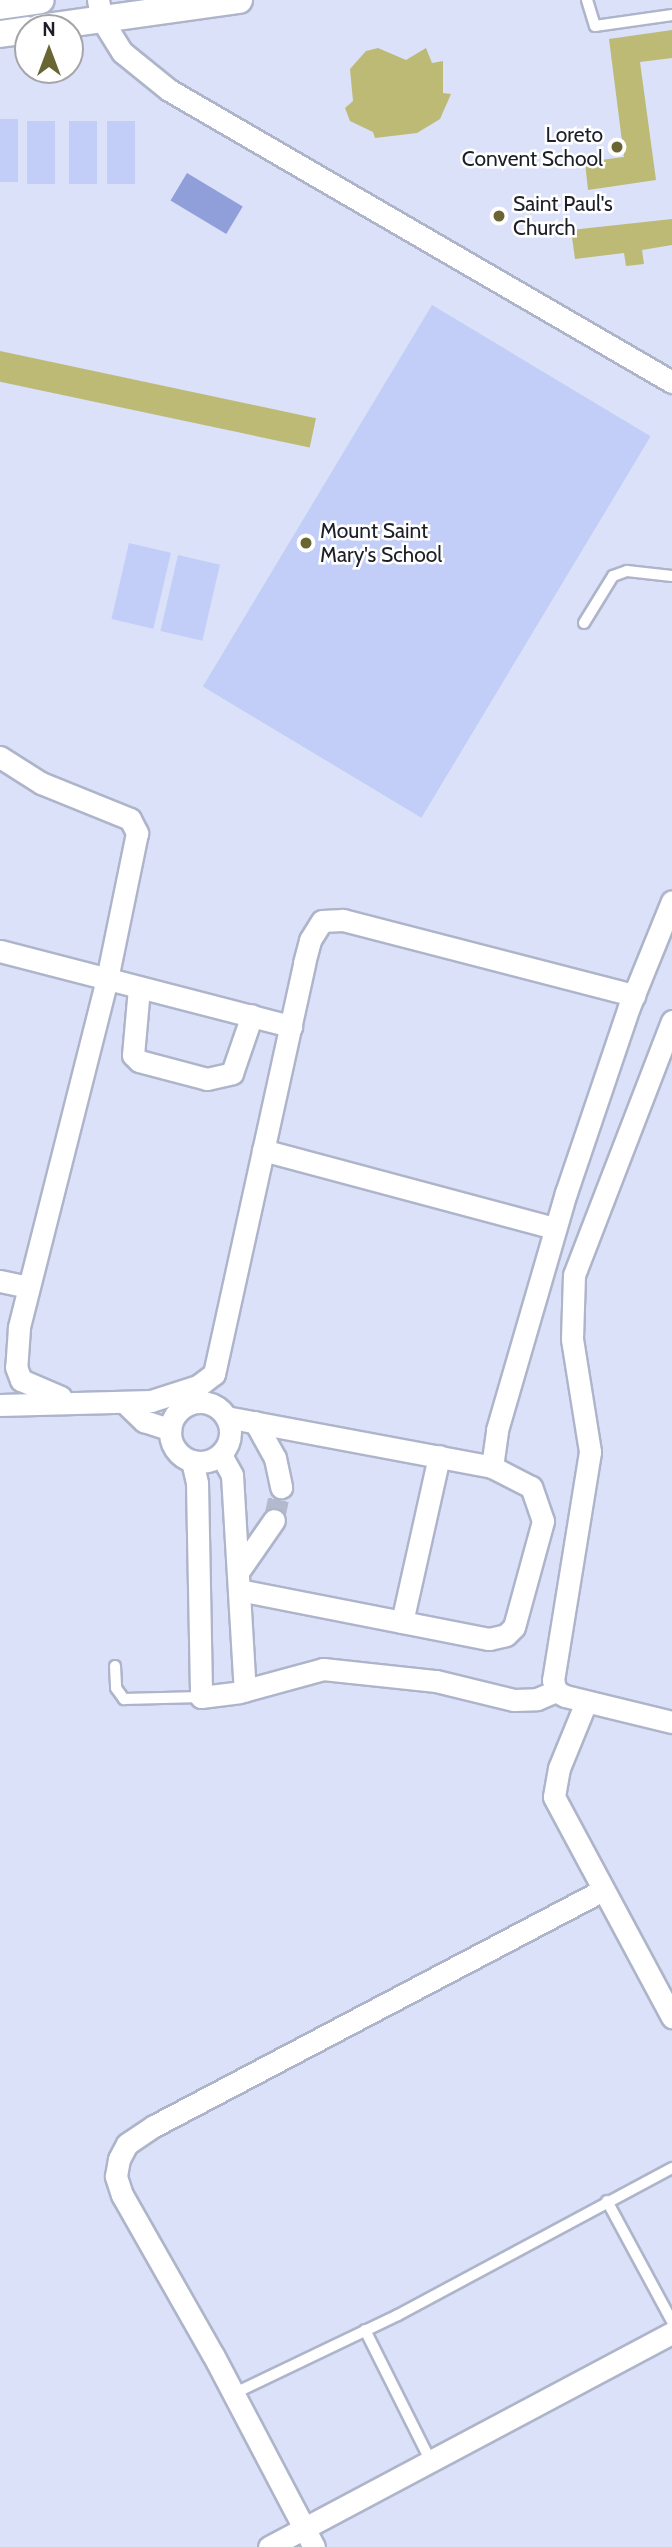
<!DOCTYPE html>
<style>
body{margin:0}
#map{position:relative;width:672px;height:2547px;overflow:hidden;background:#dae1f8;font-family:Cabin,sans-serif}
div>[style]{position:absolute}
.green>*{inset:0;background:#c2cef7;transform-origin:0 0}
.water>*{inset:0;background:#909fda;transform-origin:0 0}
.building>*{inset:0;background:#bdba76;transform-origin:0 0}
.minor-tunnel>*{height:21px;margin-top:-10.5px;transform-origin:0;background:repeating-linear-gradient(90deg,#b4bace 0 21px,transparent 0 31px)}
.roads{filter:drop-shadow(2px 0 #aeb5ca) drop-shadow(-2px 0 #aeb5ca) drop-shadow(0 2px #aeb5ca) drop-shadow(0 -2px #aeb5ca)}
.service>*{height:10px;margin:-5px;padding:0 5px;transform-origin:5px;border-radius:5px;background:#fff}
.minor>*{height:21px;margin:-10.5px;padding:0 10.5px;transform-origin:10.5px;border-radius:10.5px;background:#fff}
.minor>.ring{margin:-10.5px;padding:0;box-sizing:content-box;background:none;border:21px solid #fff;border-radius:50%}
.tertiary>*{height:26px;margin:-13px;padding:0 13px;transform-origin:13px;border-radius:13px;background:#fff}
.dots>*{width:19px;height:19px;translate:-50% -50%;box-sizing:border-box;border:4px solid #fff;border-radius:50%}
span{translate:-50% -50%;white-space:nowrap;text-align:center;line-height:1.15;-webkit-text-stroke:5px #fff;paint-order:stroke}
.poi-label{font-size:21px;color:#1d1f28}
.right{translate:-100% -50%;text-align:right}
.left{translate:0 -50%;text-align:left}
.north{position:absolute;left:14px;top:14px;width:70px;height:70px;box-sizing:border-box;background:#fff;border:2px solid #a5a5a9;border-radius:50%;rotate:0deg;font-size:19px;font-weight:700;line-height:28px;text-align:center;color:#1d1f28}
.north::after{content:'';display:block;margin:auto;width:24px;height:32px;background:#696633;clip-path:polygon(50% 0,100% 100%,50% 72%,0 100%)}
</style>
<div id="map">
<div class="green">
<div style="left:0;top:119px;width:18px;height:63px"></div>
<div style="left:27px;top:121px;width:28px;height:63px"></div>
<div style="left:69px;top:121px;width:28px;height:63px"></div>
<div style="left:107px;top:121px;width:28px;height:63px"></div>
<div style="left:432px;top:305px;width:255px;height:445px;rotate:31deg"></div>
<div style="left:129px;top:543px;width:43px;height:78px;rotate:13deg"></div>
<div style="left:178px;top:555px;width:43px;height:78px;rotate:13deg"></div>
</div>
<div class="water">
<div style="left:187px;top:173px;width:65px;height:32px;rotate:31deg"></div>
</div>
<div class="building">
<div style="clip-path:polygon(672px 30px,672px 58px,640px 62px,656px 180px,588px 190px,585px 162px,624px 157px,609px 39px)"></div>
<div style="clip-path:polygon(378px 48px,406px 60px,426px 48px,432px 63px,443px 61px,443px 93px,451px 94px,440px 119px,417px 133px,375px 138px,373px 132px,350px 121px,345px 108px,353px 101px,350px 69px,366px 51px)"></div>
<div style="clip-path:polygon(672px 219px,672px 245px,642px 250px,644px 264px,626px 266px,624px 253px,575px 259px,571px 230px)"></div>
<div style="left:0;top:351px;width:323px;height:30px;rotate:12deg"></div>
</div>
<div class="minor-tunnel">
<div style="left:274px;top:1520px;width:34px;rotate:-78deg"></div>
</div>
<div class="roads">
<div class="service">
<div style="left:587px;top:0;width:27px;rotate:73deg"></div>
<div style="left:595px;top:26px;width:78px;rotate:-8.1deg"></div>
<div style="left:584px;top:623px;width:55px;rotate:-58.3deg"></div>
<div style="left:613px;top:576px;width:15px;rotate:-20deg"></div>
<div style="left:627px;top:571px;width:45px;rotate:6.3deg"></div>
<div style="left:115px;top:1666px;width:22px;rotate:87deg"></div>
<div style="left:116px;top:1688px;width:14px;rotate:54deg"></div>
<div style="left:124px;top:1699px;width:77px;rotate:-1.5deg"></div>
<div style="left:607px;top:2201px;width:136px;rotate:61.6deg"></div>
<div style="left:365px;top:2330px;width:148px;rotate:63.4deg"></div>
<div style="left:233px;top:2394px;width:183px;rotate:-25.6deg"></div>
<div style="left:398px;top:2315px;width:311px;rotate:-28.2deg"></div>
</div>
<div class="minor">
<div style="left:98px;top:0;width:20px;rotate:79deg"></div>
<div style="left:102px;top:20px;width:38px;rotate:58deg"></div>
<div style="left:122px;top:52px;width:60px;rotate:39deg"></div>
<div style="left:169px;top:90px;width:582px;rotate:30.14deg"></div>
<div style="left:0;top:757px;width:49px;rotate:32.4deg"></div>
<div style="left:41px;top:783px;width:96px;rotate:22deg"></div>
<div style="left:130px;top:819px;width:16px;rotate:63deg"></div>
<div style="left:137px;top:833px;width:149px;rotate:101.6deg"></div>
<div style="left:107px;top:979px;width:360px;rotate:104.2deg"></div>
<div style="left:19px;top:1328px;width:39px;rotate:94deg"></div>
<div style="left:16px;top:1367px;width:14px;rotate:69deg"></div>
<div style="left:21px;top:1380px;width:43px;rotate:23deg"></div>
<div style="left:0;top:951px;width:301px;rotate:14.5deg"></div>
<div style="left:139px;top:988px;width:67px;rotate:95.1deg"></div>
<div style="left:133px;top:1055px;width:8px;rotate:45deg"></div>
<div style="left:139px;top:1061px;width:70px;rotate:14.8deg"></div>
<div style="left:207px;top:1079px;width:26px;rotate:-13deg"></div>
<div style="left:232px;top:1073px;width:61px;rotate:-71deg"></div>
<div style="left:672px;top:1021px;width:272px;rotate:111.1deg"></div>
<div style="left:574px;top:1275px;width:64px;rotate:91.8deg"></div>
<div style="left:572px;top:1339px;width:114px;rotate:80.9deg"></div>
<div style="left:590px;top:1452px;width:231px;rotate:99.2deg"></div>
<div style="left:553px;top:1680px;width:11px;rotate:75deg"></div>
<div style="left:556px;top:1691px;width:10px;rotate:29deg"></div>
<div style="left:565px;top:1696px;width:110px;rotate:13.7deg"></div>
<div style="left:263px;top:1150px;width:302px;rotate:15deg"></div>
<div style="left:0;top:1281px;width:29px;rotate:12deg"></div>
<div style="left:124px;top:1402px;width:28px;rotate:44deg"></div>
<div style="left:144px;top:1421px;width:28px;rotate:18deg"></div>
<div class="ring" style="left:170px;top:1402px;width:39px;height:39px"></div>
<div style="left:0;top:1405px;width:151px;rotate:-1.5deg"></div>
<div style="left:151px;top:1401px;width:49px;rotate:-17.7deg"></div>
<div style="left:198px;top:1386px;width:20px;rotate:-37deg"></div>
<div style="left:214px;top:1374px;width:421px;rotate:-77.6deg"></div>
<div style="left:304px;top:963px;width:24px;rotate:-75deg"></div>
<div style="left:310px;top:940px;width:22px;rotate:-58deg"></div>
<div style="left:322px;top:921px;width:21px;rotate:-3deg"></div>
<div style="left:343px;top:920px;width:301px;rotate:14.5deg"></div>
<div style="left:226px;top:1417px;width:271px;rotate:10.6deg"></div>
<div style="left:255px;top:1422px;width:41px;rotate:60.9deg"></div>
<div style="left:275px;top:1458px;width:30px;rotate:78deg"></div>
<div style="left:221px;top:1455px;width:23px;rotate:61deg"></div>
<div style="left:232px;top:1475px;width:216px;rotate:86.6deg"></div>
<div style="left:192px;top:1461px;width:23px;rotate:77deg"></div>
<div style="left:197px;top:1483px;width:214px;rotate:88.9deg"></div>
<div style="left:201px;top:1697px;width:38px;rotate:-7deg"></div>
<div style="left:239px;top:1692px;width:87px;rotate:-15.3deg"></div>
<div style="left:323px;top:1669px;width:114px;rotate:6.1deg"></div>
<div style="left:436px;top:1681px;width:80px;rotate:13.7deg"></div>
<div style="left:514px;top:1700px;width:23px;rotate:-2deg"></div>
<div style="left:537px;top:1699px;width:21px;rotate:-23deg"></div>
<div style="left:238px;top:1572px;width:63px;rotate:-55.3deg"></div>
<div style="left:239px;top:1590px;width:255px;rotate:11.1deg"></div>
<div style="left:489px;top:1639px;width:17px;rotate:-13deg"></div>
<div style="left:506px;top:1635px;width:11px;rotate:-45deg"></div>
<div style="left:514px;top:1627px;width:110px;rotate:-74.7deg"></div>
<div style="left:543px;top:1521px;width:36px;rotate:-109deg"></div>
<div style="left:531px;top:1487px;width:44px;rotate:-152.9deg"></div>
<div style="left:492px;top:1467px;width:37px;rotate:-82deg"></div>
<div style="left:497px;top:1430px;width:247px;rotate:-73.8deg"></div>
<div style="left:566px;top:1193px;width:196px;rotate:-71.3deg"></div>
<div style="left:629px;top:1007px;width:114px;rotate:-67.9deg"></div>
<div style="left:402px;top:1622px;width:170px;rotate:-77.4deg"></div>
<div style="left:586px;top:1702px;width:71px;rotate:112.2deg"></div>
<div style="left:559px;top:1768px;width:29px;rotate:100deg"></div>
<div style="left:554px;top:1797px;width:250px;rotate:61.8deg"></div>
<div style="left:269px;top:2547px;width:456px;rotate:-28deg"></div>
<div style="left:314px;top:2547px;width:217px;rotate:-117.7deg"></div>
<div style="left:213px;top:2355px;width:184px;rotate:-119.6deg"></div>
<div style="left:122px;top:2195px;width:20px;rotate:-108deg"></div>
<div style="left:116px;top:2176px;width:17px;rotate:-80deg"></div>
<div style="left:119px;top:2159px;width:17px;rotate:-62deg"></div>
<div style="left:127px;top:2144px;width:32px;rotate:-34deg"></div>
<div style="left:154px;top:2126px;width:507px;rotate:-27.73deg"></div>
</div>
<div class="tertiary">
<div style="left:0;top:6px;width:41px;rotate:-8.3deg"></div>
<div style="left:39px;top:28px;width:202px;rotate:-8deg"></div>
<div style="left:0;top:34px;width:28px;rotate:-8deg"></div>
</div>
</div>
<div class="dots">
<div style="left:617px;top:147px;background:#696633"></div>
<div style="left:499px;top:216px;background:#696633"></div>
<div style="left:306px;top:543px;background:#696633"></div>
</div>
<div class="poi-label">
<span class="right" style="left:603px;top:147px">Loreto<br>Convent School</span>
<span class="left" style="left:513px;top:216px">Saint Paul's<br>Church</span>
<span class="left" style="left:320px;top:543px">Mount Saint<br>Mary's School</span>
</div>
<div class="north">N</div>
</div>
